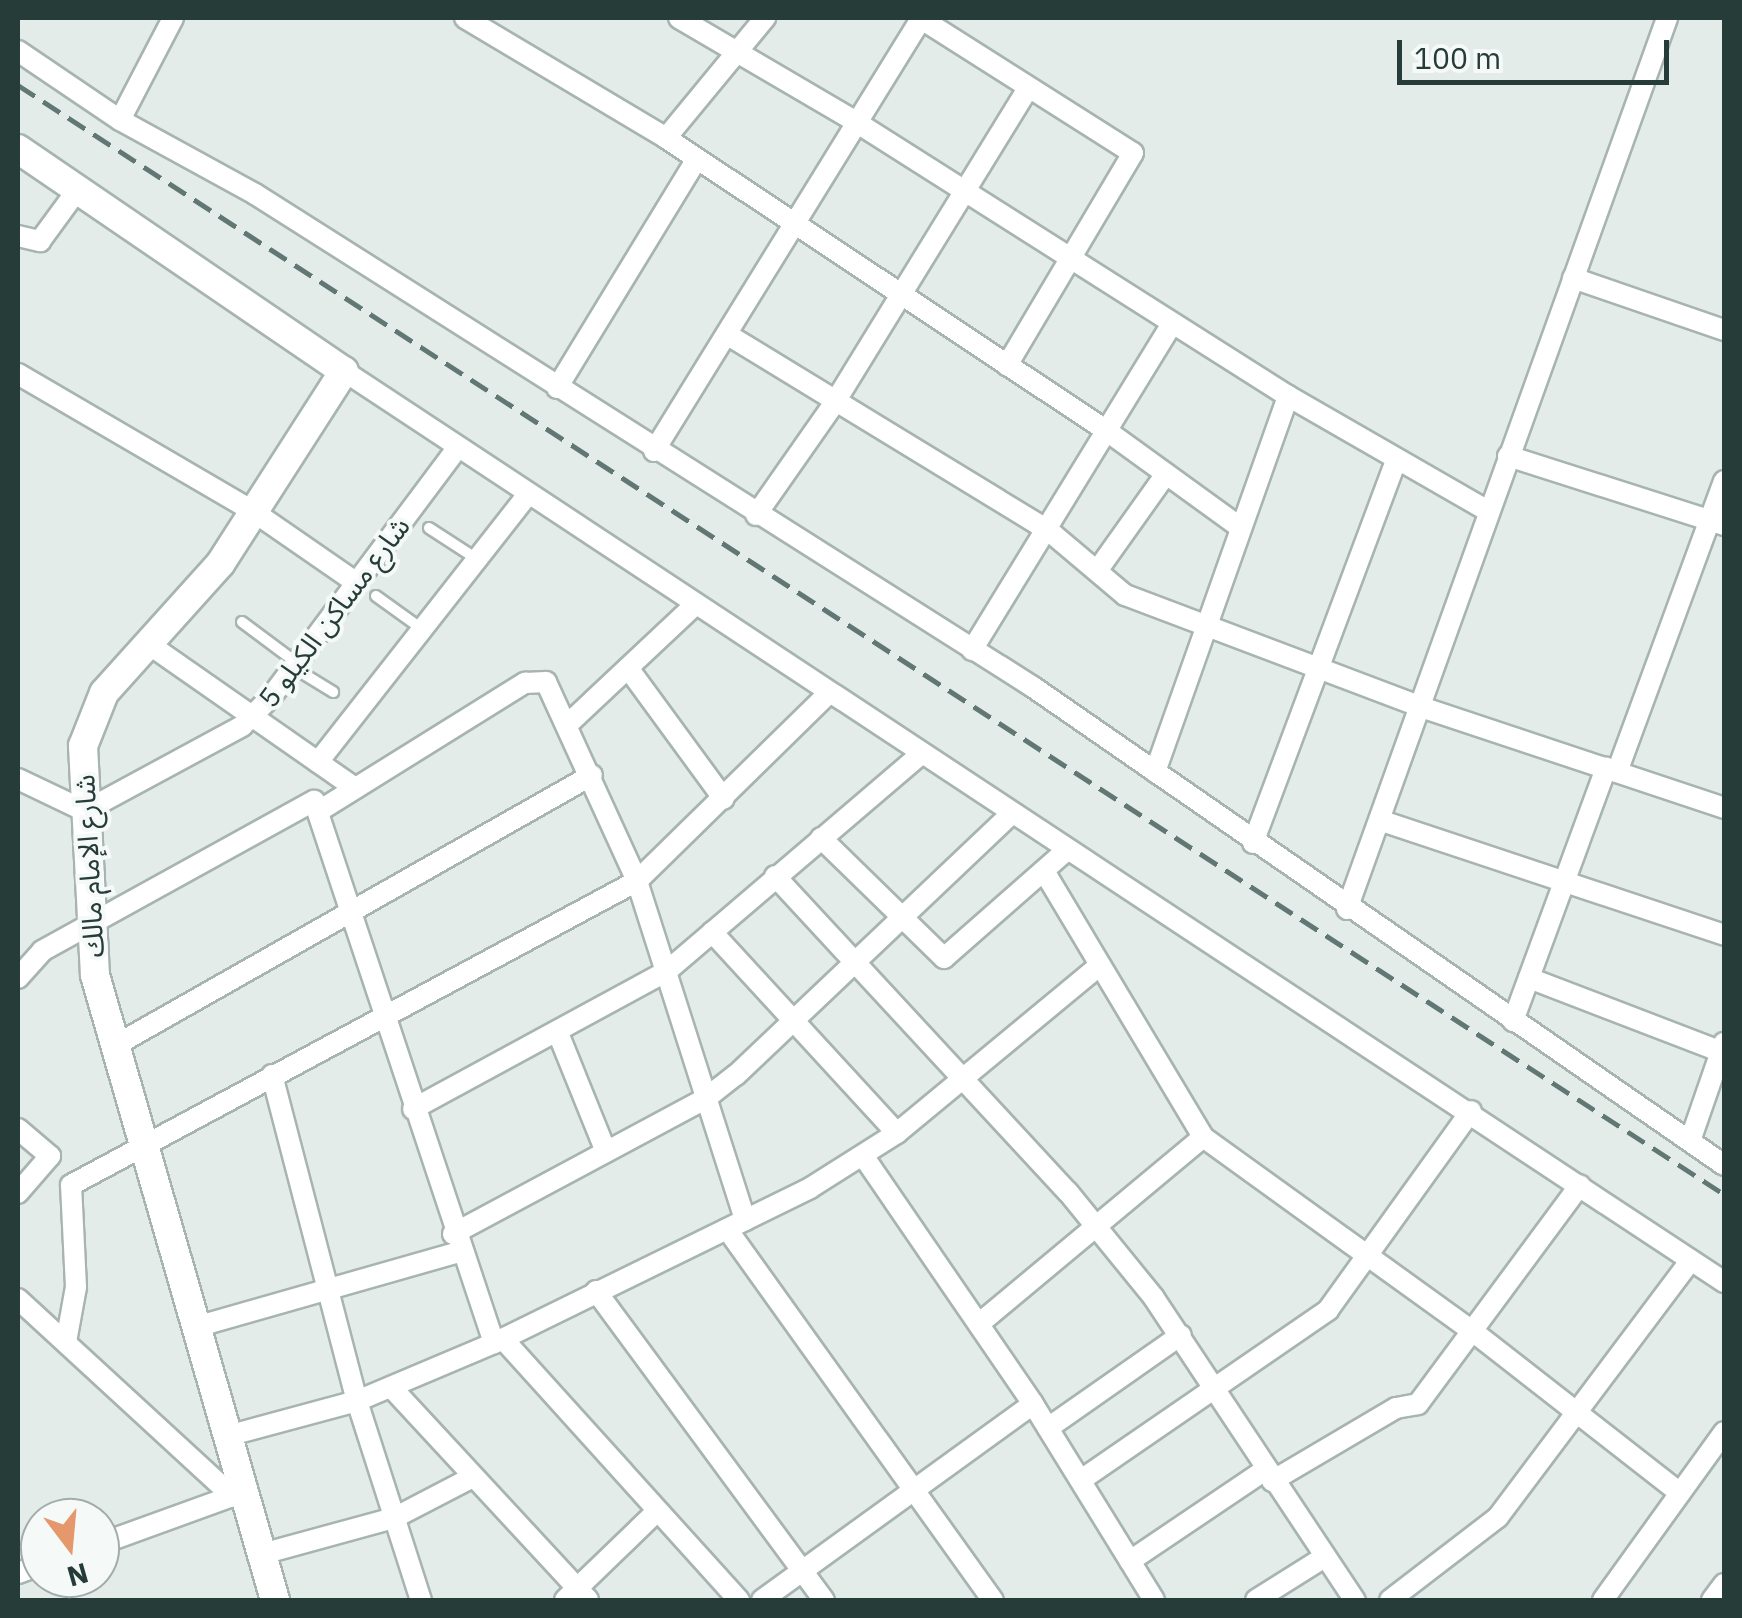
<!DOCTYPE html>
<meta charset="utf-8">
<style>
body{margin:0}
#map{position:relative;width:1742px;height:1618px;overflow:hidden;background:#e4ecea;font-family:"IBM Plex Sans","Noto Sans Arabic",sans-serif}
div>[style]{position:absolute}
.roads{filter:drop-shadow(2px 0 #a7b4b1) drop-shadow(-2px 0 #a7b4b1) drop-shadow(0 2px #a7b4b1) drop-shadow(0 -2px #a7b4b1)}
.lane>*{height:10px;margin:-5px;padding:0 5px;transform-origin:5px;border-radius:5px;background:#fff}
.street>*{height:20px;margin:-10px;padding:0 10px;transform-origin:10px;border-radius:10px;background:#fff}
.secondary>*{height:28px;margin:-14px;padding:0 14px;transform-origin:14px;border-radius:14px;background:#fff}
.rail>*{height:5px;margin-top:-2.5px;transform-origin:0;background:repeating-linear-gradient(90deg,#607774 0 20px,transparent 0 30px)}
span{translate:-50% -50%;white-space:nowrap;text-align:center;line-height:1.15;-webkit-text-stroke:8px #f5f9f7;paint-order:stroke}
.street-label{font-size:28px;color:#253c39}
.frame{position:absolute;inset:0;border:20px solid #253c39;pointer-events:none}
.north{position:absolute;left:20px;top:1498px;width:100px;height:100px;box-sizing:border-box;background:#f5f9f7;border:2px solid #a2adab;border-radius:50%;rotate:164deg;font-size:28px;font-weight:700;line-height:40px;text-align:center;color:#253c39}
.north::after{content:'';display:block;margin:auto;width:35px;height:45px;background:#e4986b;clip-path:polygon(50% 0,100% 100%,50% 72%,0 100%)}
.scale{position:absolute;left:1397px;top:40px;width:272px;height:45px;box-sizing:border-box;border:5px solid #253c39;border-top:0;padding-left:12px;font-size:30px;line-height:35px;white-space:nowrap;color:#253c39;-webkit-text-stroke:8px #f5f9f7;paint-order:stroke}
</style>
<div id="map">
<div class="roads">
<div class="lane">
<div style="left:429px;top:528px;width:57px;rotate:32.9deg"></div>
<div style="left:376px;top:596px;width:57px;rotate:35.7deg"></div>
<div style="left:242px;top:622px;width:69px;rotate:36.7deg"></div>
<div style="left:294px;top:668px;width:46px;rotate:31.6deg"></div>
</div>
<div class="street">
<div style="left:465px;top:18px;width:234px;rotate:30.8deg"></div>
<div style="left:666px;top:138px;width:529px;rotate:33.6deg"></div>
<div style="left:1107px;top:431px;width:165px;rotate:35.9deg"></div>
<div style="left:679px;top:18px;width:205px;rotate:30.4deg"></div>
<div style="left:856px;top:122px;width:512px;rotate:32.39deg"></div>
<div style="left:1288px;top:396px;width:231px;rotate:29.9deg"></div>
<div style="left:920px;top:18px;width:252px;rotate:32.4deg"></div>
<div style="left:1133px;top:153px;width:247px;rotate:120.7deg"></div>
<div style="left:18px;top:51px;width:123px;rotate:34.1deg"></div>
<div style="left:120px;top:120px;width:154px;rotate:28.7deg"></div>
<div style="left:255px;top:194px;width:921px;rotate:32.36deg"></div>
<div style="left:1033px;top:687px;width:840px;rotate:34.67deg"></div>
<div style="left:120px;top:120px;width:115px;rotate:-62.5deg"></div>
<div style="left:666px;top:138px;width:156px;rotate:-50.5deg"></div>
<div style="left:18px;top:236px;width:23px;rotate:13deg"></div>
<div style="left:40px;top:241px;width:64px;rotate:-53.8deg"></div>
<div style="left:1573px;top:278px;width:160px;rotate:19deg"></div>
<div style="left:728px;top:335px;width:375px;rotate:31.4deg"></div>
<div style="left:1048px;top:530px;width:101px;rotate:40.2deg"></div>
<div style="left:1125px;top:595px;width:320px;rotate:20.7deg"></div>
<div style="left:1424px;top:708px;width:316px;rotate:18.4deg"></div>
<div style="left:344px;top:371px;width:1654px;rotate:33.43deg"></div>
<div style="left:18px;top:374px;width:273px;rotate:30.3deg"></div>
<div style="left:254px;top:512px;width:125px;rotate:34.6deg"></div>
<div style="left:557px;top:388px;width:268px;rotate:-58.6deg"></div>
<div style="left:654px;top:451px;width:508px;rotate:-58.28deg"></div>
<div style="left:1508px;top:456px;width:227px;rotate:17.7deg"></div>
<div style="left:756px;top:515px;width:138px;rotate:-55deg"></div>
<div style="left:835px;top:402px;width:366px;rotate:-58.4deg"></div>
<div style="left:1097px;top:571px;width:119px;rotate:-54.6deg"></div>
<div style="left:150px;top:645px;width:250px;rotate:34.9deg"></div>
<div style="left:972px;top:650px;width:383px;rotate:-58.5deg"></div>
<div style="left:628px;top:668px;width:162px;rotate:53.8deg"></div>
<div style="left:567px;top:725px;width:175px;rotate:-43.2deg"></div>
<div style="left:318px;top:762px;width:340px;rotate:-51.9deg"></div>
<div style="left:1155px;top:772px;width:399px;rotate:-70.5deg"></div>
<div style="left:1617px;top:772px;width:310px;rotate:-69.8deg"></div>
<div style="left:18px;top:779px;width:74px;rotate:25.5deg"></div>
<div style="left:85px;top:811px;width:179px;rotate:-28.4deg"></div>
<div style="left:242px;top:726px;width:41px;rotate:-45deg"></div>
<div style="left:271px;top:697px;width:312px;rotate:-53.2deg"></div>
<div style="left:319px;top:811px;width:243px;rotate:-31.9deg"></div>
<div style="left:525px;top:683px;width:21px;rotate:-3deg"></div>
<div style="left:546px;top:682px;width:219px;rotate:65.4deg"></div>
<div style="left:637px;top:881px;width:356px;rotate:72.3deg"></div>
<div style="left:1382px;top:821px;width:360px;rotate:18.4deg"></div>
<div style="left:821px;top:838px;width:172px;rotate:44.3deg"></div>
<div style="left:944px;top:958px;width:164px;rotate:-41.3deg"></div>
<div style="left:1253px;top:843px;width:409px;rotate:-69.5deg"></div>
<div style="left:1044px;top:871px;width:310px;rotate:59.1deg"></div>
<div style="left:1203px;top:1137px;width:335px;rotate:35.8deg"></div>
<div style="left:1475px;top:1333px;width:260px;rotate:38deg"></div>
<div style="left:775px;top:876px;width:431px;rotate:47.2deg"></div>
<div style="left:1068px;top:1192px;width:136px;rotate:50.9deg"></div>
<div style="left:1154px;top:1298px;width:363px;rotate:56.4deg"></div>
<div style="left:1347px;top:909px;width:947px;rotate:-70.24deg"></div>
<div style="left:712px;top:932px;width:273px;rotate:47.4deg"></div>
<div style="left:18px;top:978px;width:36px;rotate:-48deg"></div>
<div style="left:42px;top:951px;width:311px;rotate:-28.9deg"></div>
<div style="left:314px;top:801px;width:571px;rotate:71.63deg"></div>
<div style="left:1529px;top:978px;width:209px;rotate:21deg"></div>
<div style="left:1513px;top:1021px;width:270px;rotate:-69.8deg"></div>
<div style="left:558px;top:1033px;width:128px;rotate:68deg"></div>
<div style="left:116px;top:1045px;width:547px;rotate:-29.56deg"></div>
<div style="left:272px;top:1075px;width:337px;rotate:75.4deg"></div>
<div style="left:357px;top:1401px;width:209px;rotate:72.2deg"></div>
<div style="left:413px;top:1109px;width:289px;rotate:-28.5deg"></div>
<div style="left:667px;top:971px;width:333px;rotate:-40.5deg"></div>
<div style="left:18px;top:1129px;width:42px;rotate:40.2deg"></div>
<div style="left:50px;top:1156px;width:49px;rotate:130.9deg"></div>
<div style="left:1690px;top:1141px;width:104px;rotate:-70.9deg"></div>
<div style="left:864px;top:1157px;width:299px;rotate:55.6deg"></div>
<div style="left:1033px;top:1404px;width:230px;rotate:58.3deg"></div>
<div style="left:727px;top:1229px;width:457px;rotate:54.4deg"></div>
<div style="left:453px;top:1234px;width:286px;rotate:-28.2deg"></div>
<div style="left:705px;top:1099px;width:39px;rotate:-38deg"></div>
<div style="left:736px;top:1075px;width:378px;rotate:-43.5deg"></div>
<div style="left:596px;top:1291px;width:384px;rotate:53.6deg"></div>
<div style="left:18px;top:1299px;width:292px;rotate:42.6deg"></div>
<div style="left:980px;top:1323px;width:290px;rotate:-39.8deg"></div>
<div style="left:196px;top:1327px;width:273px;rotate:-15.9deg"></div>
<div style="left:503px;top:1339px;width:352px;rotate:47.9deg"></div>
<div style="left:66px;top:1342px;width:56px;rotate:-79.7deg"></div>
<div style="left:76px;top:1287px;width:102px;rotate:-92.8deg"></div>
<div style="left:71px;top:1185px;width:642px;rotate:-28.24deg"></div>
<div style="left:637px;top:881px;width:267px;rotate:-44.4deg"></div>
<div style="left:391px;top:1387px;width:290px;rotate:47.2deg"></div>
<div style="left:1048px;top:1428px;width:162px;rotate:-35deg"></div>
<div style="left:227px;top:1436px;width:135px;rotate:-15.1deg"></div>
<div style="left:357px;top:1401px;width:149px;rotate:-22.9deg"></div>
<div style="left:494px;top:1343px;width:352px;rotate:-26.1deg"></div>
<div style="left:810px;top:1188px;width:103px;rotate:-32.3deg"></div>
<div style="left:897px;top:1133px;width:262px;rotate:-39.6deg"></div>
<div style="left:1081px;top:1480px;width:300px;rotate:-34.5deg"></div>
<div style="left:1328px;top:1310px;width:245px;rotate:-54.3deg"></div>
<div style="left:1272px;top:1481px;width:144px;rotate:-30.5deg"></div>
<div style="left:1396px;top:1408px;width:22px;rotate:-10deg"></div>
<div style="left:1418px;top:1404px;width:272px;rotate:-53.5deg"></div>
<div style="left:100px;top:1544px;width:153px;rotate:-19.9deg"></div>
<div style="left:262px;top:1554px;width:137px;rotate:-15.3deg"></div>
<div style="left:394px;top:1518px;width:87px;rotate:-27.5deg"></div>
<div style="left:1130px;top:1561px;width:163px;rotate:-34deg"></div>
<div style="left:18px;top:1573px;width:23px;rotate:-20deg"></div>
<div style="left:565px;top:1600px;width:124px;rotate:-44deg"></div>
<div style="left:762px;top:1600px;width:334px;rotate:-35.9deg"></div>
<div style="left:1256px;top:1600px;width:79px;rotate:-32.1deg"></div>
<div style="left:1390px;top:1600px;width:136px;rotate:-37.5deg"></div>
<div style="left:1498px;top:1517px;width:321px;rotate:-53.1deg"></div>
<div style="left:1603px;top:1600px;width:207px;rotate:-54.2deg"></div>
<div style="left:1712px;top:1600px;width:20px;rotate:-53deg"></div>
</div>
<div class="secondary">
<div style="left:18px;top:149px;width:394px;rotate:34.3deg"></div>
<div style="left:344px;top:371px;width:229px;rotate:122.7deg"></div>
<div style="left:220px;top:564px;width:173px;rotate:132deg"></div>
<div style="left:104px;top:693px;width:57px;rotate:111.6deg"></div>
<div style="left:83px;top:746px;width:229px;rotate:87deg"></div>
<div style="left:95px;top:975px;width:650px;rotate:73.93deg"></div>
</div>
</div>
<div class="rail">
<div style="left:18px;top:85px;width:2035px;rotate:33.03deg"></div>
</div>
<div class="street-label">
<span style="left:334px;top:612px;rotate:-53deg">شارع مساكن الكيلو 5</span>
<span style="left:89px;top:866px;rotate:-93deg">شارع الإمام مالك</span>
</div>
<div class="frame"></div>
<div class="north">N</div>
<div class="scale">100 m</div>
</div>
